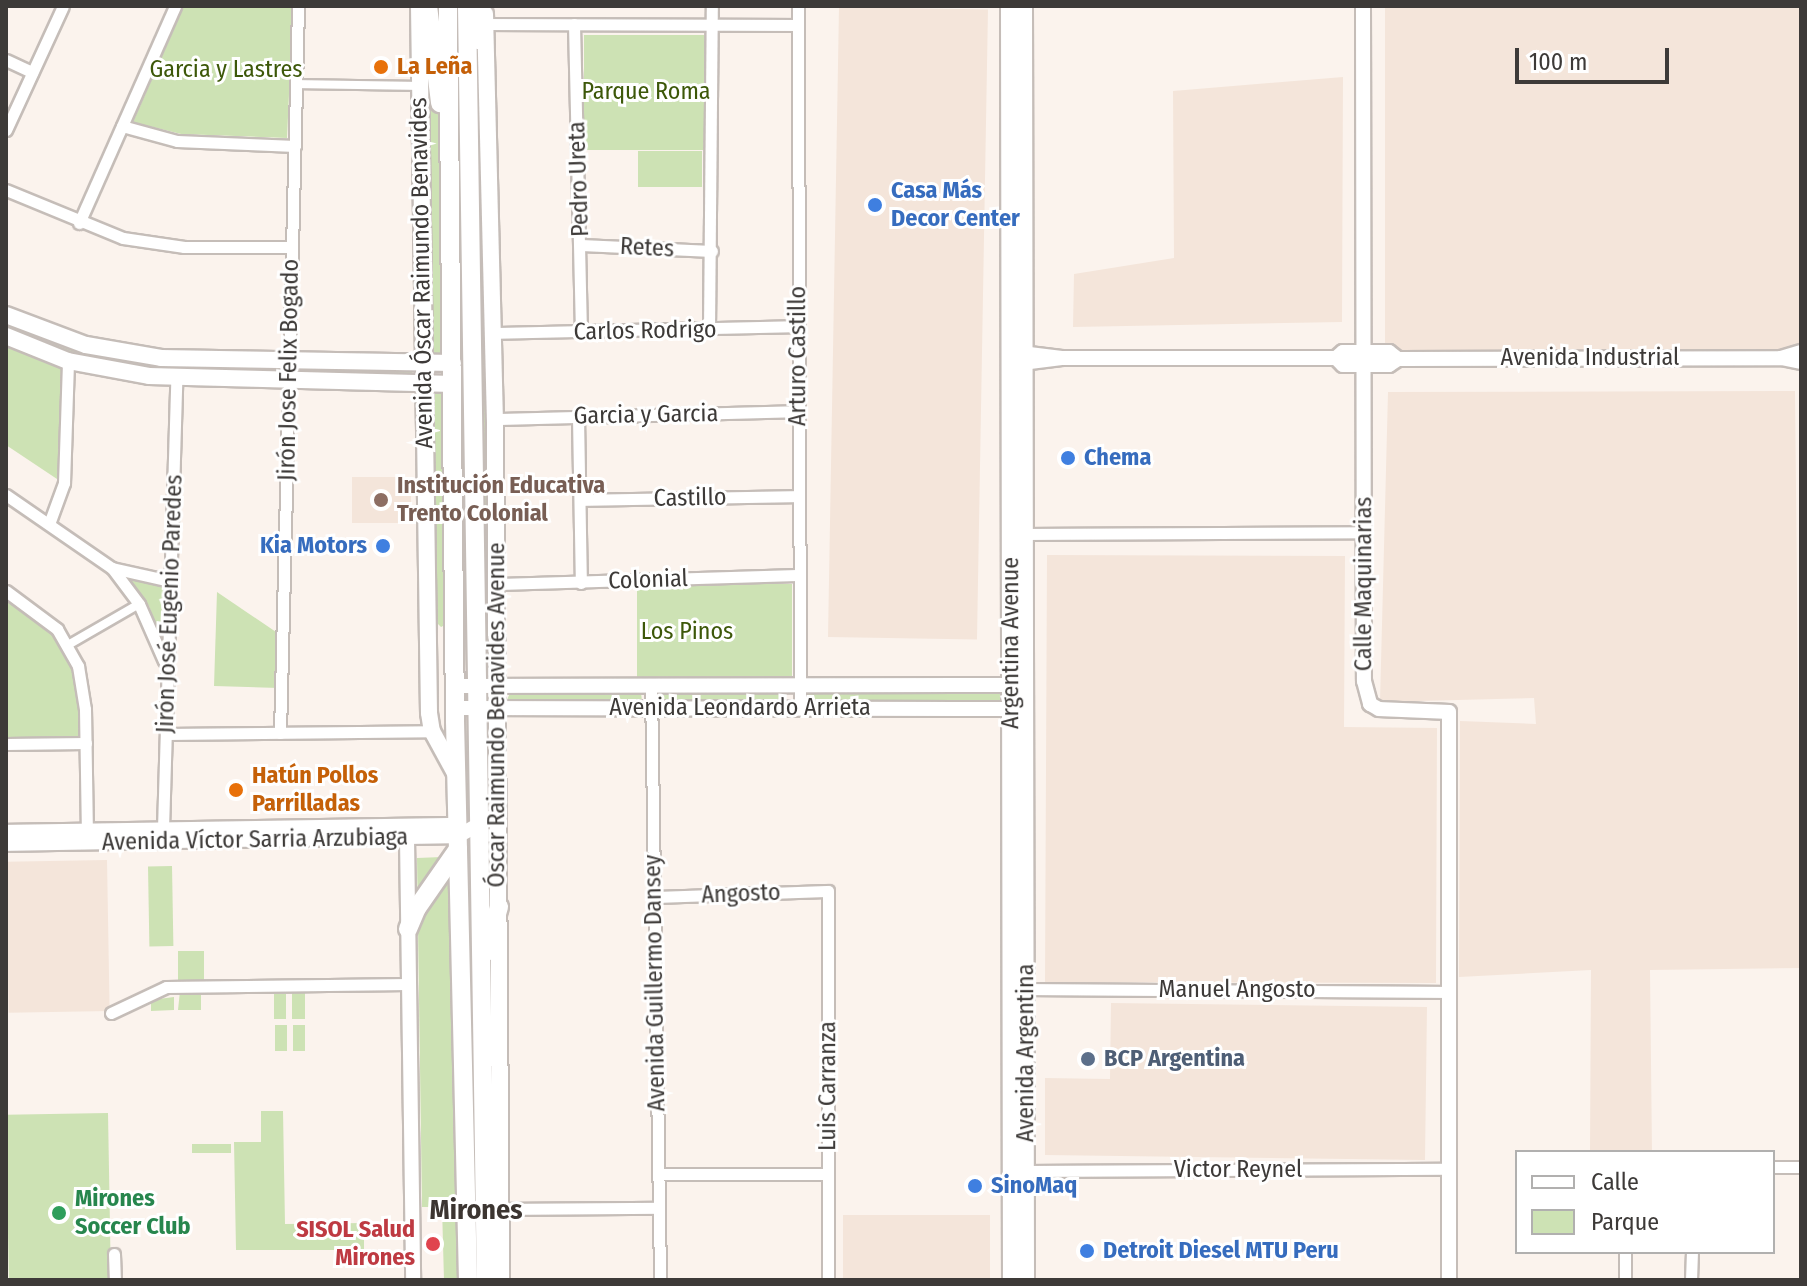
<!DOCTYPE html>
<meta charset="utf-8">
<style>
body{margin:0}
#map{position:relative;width:1807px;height:1286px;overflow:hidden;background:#fbf3ed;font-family:"Fira Sans Condensed",sans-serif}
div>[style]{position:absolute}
.built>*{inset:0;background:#f4e5da;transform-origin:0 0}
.green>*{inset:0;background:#cde2b4;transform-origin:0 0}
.roads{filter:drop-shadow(2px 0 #c5bdb8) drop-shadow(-2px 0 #c5bdb8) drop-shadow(0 2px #c5bdb8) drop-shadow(0 -2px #c5bdb8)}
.pedestrian>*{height:8px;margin:-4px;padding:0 4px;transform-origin:4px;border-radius:4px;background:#fff}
.minor>*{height:11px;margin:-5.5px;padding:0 5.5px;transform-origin:5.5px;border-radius:5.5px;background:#fff}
.tertiary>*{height:14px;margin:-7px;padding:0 7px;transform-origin:7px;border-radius:7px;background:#fff}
.secondary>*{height:16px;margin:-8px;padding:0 8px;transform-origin:8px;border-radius:8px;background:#fff}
.primary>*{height:18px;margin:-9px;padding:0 9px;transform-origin:9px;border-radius:9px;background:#fff}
.dots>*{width:22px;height:22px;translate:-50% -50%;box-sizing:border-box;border:4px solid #fff;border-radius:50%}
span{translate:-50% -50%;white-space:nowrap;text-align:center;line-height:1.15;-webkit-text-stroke:6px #fff;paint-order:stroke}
.food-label{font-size:24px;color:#c56008;font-weight:700}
.left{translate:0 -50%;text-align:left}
.park-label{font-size:24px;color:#3d5809}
.street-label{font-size:24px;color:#3d3a38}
.shop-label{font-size:24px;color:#366cbe;font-weight:700}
.right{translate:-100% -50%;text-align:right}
.education-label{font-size:24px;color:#785e54;font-weight:700}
.service-label{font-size:24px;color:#4e5e75;font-weight:700}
.leisure-label{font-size:24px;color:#27864d;font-weight:700}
.health-label{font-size:24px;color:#be3a42;font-weight:700}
.quarter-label{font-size:28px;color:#3c3531;font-weight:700}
.frame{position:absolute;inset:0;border:8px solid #3d3a38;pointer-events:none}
.legend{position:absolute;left:1515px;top:1150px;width:260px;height:104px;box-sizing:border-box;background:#fff;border:2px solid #b1b0af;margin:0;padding:10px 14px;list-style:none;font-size:24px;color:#3d3a38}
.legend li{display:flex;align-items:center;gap:16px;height:40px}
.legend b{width:40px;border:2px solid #b1b0af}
.scale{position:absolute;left:1515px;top:48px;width:154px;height:36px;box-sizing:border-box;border:4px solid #3d3a38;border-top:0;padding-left:10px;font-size:24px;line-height:28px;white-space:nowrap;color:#3d3a38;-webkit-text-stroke:6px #fff;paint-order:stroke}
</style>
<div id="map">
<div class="built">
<div style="left:839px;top:7px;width:149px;height:630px;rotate:1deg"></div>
<div style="left:1385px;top:7px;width:416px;height:343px"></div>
<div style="clip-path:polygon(1343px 77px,1342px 322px,1073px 327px,1074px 274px,1174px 258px,1173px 91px)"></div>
<div style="clip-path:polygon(1795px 391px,1801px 968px,1650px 970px,1652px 1152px,1590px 1152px,1591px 970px,1459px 977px,1460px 721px,1536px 724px,1534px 698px,1380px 702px,1388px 392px)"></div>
<div style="left:411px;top:477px;width:46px;height:59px;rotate:90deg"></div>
<div style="clip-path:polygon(1047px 555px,1345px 556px,1344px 727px,1437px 728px,1436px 983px,1045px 982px)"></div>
<div style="left:107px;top:860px;width:151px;height:101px;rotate:89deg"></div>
<div style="clip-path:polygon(1111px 1003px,1427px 1007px,1425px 1160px,1045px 1155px,1045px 1078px,1110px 1079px)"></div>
<div style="left:843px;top:1215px;width:147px;height:65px"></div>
</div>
<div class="green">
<div style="clip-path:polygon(184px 6px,293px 6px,287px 138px,181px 134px,133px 122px)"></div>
<div style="clip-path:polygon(427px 26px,439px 105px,447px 245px,445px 356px,432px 355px)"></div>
<div style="left:584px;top:35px;width:124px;height:115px"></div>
<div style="clip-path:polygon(483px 67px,487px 268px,475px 270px,473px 163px)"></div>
<div style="left:702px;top:151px;width:36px;height:64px;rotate:90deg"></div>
<div style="clip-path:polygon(6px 319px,76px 348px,276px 368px,276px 374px,176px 373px,74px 355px,6px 330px)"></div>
<div style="clip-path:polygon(477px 320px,487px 320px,491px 648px,484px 649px)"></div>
<div style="clip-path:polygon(6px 343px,61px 368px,60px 481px,6px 445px)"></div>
<div style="left:301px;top:367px;width:111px;height:7px;rotate:1deg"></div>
<div style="clip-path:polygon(446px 390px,447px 624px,441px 627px,435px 621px,430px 393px)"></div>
<div style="clip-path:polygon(128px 576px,165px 586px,164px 651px,149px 606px)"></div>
<div style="left:792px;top:584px;width:94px;height:155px;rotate:90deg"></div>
<div style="clip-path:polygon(217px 592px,279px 634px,279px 688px,214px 686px)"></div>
<div style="clip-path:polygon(6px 599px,55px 634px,69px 659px,80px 690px,81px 737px,6px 739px)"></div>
<div style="left:807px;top:690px;width:196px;height:13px"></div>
<div style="clip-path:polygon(786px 691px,786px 704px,658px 700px,662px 692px)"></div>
<div style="clip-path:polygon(510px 693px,641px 693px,642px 701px,641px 705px,506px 702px)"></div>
<div style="clip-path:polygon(442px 857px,452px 867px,460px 1280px,444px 1280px,442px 1207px,422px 1207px,417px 858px)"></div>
<div style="left:172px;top:866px;width:80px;height:24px;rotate:89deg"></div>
<div style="left:178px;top:951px;width:26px;height:31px"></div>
<div style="clip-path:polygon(180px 991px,201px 994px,201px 1010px,178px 1010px)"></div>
<div style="left:292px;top:993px;width:13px;height:26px"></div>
<div style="left:274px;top:994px;width:12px;height:25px"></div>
<div style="clip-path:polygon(174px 997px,174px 1010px,151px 1011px,151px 1000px)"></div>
<div style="left:275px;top:1025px;width:12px;height:26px"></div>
<div style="left:293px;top:1025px;width:12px;height:26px"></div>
<div style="clip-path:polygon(261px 1111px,283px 1111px,285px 1224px,364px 1223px,364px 1250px,236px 1250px,234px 1142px,261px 1142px)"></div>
<div style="left:108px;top:1113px;width:167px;height:102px;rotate:89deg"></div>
<div style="left:192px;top:1144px;width:39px;height:9px"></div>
</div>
<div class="roads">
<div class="pedestrian">
<div style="left:296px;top:84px;width:123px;rotate:0.9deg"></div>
<div style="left:68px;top:645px;width:82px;rotate:-30deg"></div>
</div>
<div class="minor">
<div style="left:798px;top:6px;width:701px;rotate:89.84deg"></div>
<div style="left:486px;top:24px;width:311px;rotate:0.2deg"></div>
<div style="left:574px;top:24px;width:309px;rotate:88.7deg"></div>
<div style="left:6px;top:60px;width:29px;rotate:25deg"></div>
<div style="left:122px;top:126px;width:57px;rotate:15.3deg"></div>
<div style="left:177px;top:141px;width:118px;rotate:2.4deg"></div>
<div style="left:6px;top:130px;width:136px;rotate:-65.3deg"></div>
<div style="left:6px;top:190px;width:126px;rotate:22.3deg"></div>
<div style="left:123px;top:238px;width:62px;rotate:8.4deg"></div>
<div style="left:184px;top:247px;width:108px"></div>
<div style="left:79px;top:223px;width:237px;rotate:-66.1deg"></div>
<div style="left:581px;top:245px;width:131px;rotate:2.6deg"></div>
<div style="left:709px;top:330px;width:324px;rotate:-89.5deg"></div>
<div style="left:492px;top:333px;width:306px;rotate:-1.3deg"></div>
<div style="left:578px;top:417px;width:166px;rotate:89deg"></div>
<div style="left:495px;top:419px;width:303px;rotate:-1.5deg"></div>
<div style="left:6px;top:495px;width:129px;rotate:34.6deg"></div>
<div style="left:112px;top:568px;width:45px;rotate:53.1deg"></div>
<div style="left:139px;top:604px;width:62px;rotate:66.3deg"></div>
<div style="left:580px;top:500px;width:219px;rotate:-1deg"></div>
<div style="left:49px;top:524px;width:44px;rotate:-69.9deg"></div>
<div style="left:64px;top:483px;width:122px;rotate:-88.1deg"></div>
<div style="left:1027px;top:534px;width:337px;rotate:-0.3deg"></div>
<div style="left:112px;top:568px;width:59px;rotate:12.6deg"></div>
<div style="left:496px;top:584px;width:304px;rotate:-1.7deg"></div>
<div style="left:6px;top:591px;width:64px;rotate:36.7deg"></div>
<div style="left:57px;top:629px;width:43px;rotate:60.4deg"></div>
<div style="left:78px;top:666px;width:44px;rotate:80.8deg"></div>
<div style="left:85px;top:709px;width:129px;rotate:89.1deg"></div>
<div style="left:651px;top:686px;width:594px;rotate:89.13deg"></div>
<div style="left:280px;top:733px;width:727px;rotate:-88.58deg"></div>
<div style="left:166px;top:734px;width:266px;rotate:-0.6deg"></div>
<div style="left:6px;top:744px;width:80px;rotate:-0.7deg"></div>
<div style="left:163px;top:829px;width:451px;rotate:-88.3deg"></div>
<div style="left:654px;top:897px;width:174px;rotate:-2deg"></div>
<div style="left:828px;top:891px;width:389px;rotate:90deg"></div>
<div style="left:1026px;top:989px;width:422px;rotate:0.4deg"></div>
<div style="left:111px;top:1013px;width:61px;rotate:-25.3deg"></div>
<div style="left:166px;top:987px;width:243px;rotate:-0.7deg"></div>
<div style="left:1773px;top:1167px;width:28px"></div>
<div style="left:1026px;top:1171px;width:423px;rotate:-0.3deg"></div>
<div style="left:658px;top:1174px;width:170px"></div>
<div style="left:500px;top:1209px;width:159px;rotate:-0.4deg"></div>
<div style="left:114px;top:1254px;width:26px;rotate:88deg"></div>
<div style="left:1625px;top:1280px;width:28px;rotate:-90deg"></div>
<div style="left:1691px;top:1280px;width:28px;rotate:-88deg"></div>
</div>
<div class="tertiary">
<div style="left:1363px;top:6px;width:675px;rotate:89.92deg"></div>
<div style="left:1364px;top:681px;width:24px;rotate:75deg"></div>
<div style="left:1370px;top:704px;width:10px;rotate:29deg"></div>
<div style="left:1379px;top:709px;width:70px;rotate:2.5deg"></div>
<div style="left:1449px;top:712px;width:568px;rotate:90deg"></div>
<div style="left:1013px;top:352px;width:49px;rotate:7deg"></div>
<div style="left:1062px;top:358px;width:274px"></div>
<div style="left:1336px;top:358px;width:10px;rotate:45deg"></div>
<div style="left:1343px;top:365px;width:46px"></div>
<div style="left:1389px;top:365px;width:11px;rotate:-34deg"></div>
<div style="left:1398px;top:359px;width:383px;rotate:-0.1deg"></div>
<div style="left:1781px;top:358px;width:20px;rotate:11deg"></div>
<div style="left:1336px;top:358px;width:9px;rotate:-41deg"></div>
<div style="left:1343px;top:352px;width:46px"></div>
<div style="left:1389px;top:352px;width:11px;rotate:38deg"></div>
<div style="left:1781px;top:358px;width:21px;rotate:-17deg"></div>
<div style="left:1014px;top:364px;width:48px;rotate:-7.1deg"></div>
<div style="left:455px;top:686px;width:563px;rotate:-0.1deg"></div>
<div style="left:455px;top:708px;width:563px;rotate:0.1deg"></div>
<div style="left:6px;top:832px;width:452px;rotate:-0.9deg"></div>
<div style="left:407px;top:838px;width:442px;rotate:89.2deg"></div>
<div style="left:6px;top:844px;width:452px;rotate:-1deg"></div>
<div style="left:458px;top:836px;width:46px;rotate:-28.8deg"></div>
</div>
<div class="secondary">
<div style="left:419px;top:6px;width:707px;rotate:89.19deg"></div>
<div style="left:429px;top:713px;width:18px;rotate:81deg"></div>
<div style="left:432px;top:731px;width:50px;rotate:61.4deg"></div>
<div style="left:1009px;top:6px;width:1274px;rotate:89.91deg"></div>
<div style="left:1024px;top:6px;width:1274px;rotate:89.91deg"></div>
<div style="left:485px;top:14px;width:405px;rotate:88.6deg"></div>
<div style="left:495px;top:419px;width:861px;rotate:89.6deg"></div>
<div style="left:6px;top:315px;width:85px;rotate:20.6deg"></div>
<div style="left:86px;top:345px;width:76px;rotate:9.8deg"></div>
<div style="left:161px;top:358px;width:292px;rotate:1deg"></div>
<div style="left:6px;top:336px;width:67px;rotate:22deg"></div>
<div style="left:68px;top:361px;width:82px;rotate:10.5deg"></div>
<div style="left:149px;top:376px;width:304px;rotate:1.5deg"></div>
</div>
<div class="primary">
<div style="left:428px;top:6px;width:98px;rotate:82.9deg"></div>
<div style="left:448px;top:6px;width:715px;rotate:89.44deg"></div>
<div style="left:455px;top:721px;width:559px;rotate:88.67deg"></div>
<div style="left:467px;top:6px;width:1274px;rotate:89.15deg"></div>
<div style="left:478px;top:40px;width:34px;rotate:-85deg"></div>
<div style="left:408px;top:929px;width:23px;rotate:-67deg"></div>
<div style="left:417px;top:908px;width:72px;rotate:-55.2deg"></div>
<div style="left:486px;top:952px;width:47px;rotate:-73.9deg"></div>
</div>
</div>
<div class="dots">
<div style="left:381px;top:67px;background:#e8710a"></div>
<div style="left:875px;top:205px;background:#3f7fe0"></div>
<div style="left:1068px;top:458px;background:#3f7fe0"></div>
<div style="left:381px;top:500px;background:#8d6e63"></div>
<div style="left:383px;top:546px;background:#3f7fe0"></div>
<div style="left:236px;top:790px;background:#e8710a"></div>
<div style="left:1088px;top:1059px;background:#5c6f8a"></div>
<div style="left:975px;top:1186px;background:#3f7fe0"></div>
<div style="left:59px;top:1213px;background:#2e9e5b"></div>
<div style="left:433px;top:1244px;background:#e0444e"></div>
<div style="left:1087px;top:1251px;background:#3f7fe0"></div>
</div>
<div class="food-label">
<span class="left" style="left:397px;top:67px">La Leña</span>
<span class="left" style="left:252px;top:790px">Hatún Pollos<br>Parrilladas</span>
</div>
<div class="park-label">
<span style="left:226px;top:70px">Garcia y Lastres</span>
<span style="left:646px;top:92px">Parque Roma</span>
<span style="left:687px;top:632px">Los Pinos</span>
</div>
<div class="street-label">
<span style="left:579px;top:179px;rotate:-92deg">Pedro Ureta</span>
<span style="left:647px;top:248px;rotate:3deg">Retes</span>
<span style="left:422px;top:273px;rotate:-91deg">Avenida Óscar Raimundo Benavides</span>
<span style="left:645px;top:331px;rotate:-1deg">Carlos Rodrigo</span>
<span style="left:798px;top:356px;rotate:-90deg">Arturo Castillo</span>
<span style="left:1590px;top:358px">Avenida Industrial</span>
<span style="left:289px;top:370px;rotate:-89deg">Jirón Jose Felix Bogado</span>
<span style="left:646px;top:415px;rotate:-1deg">Garcia y Garcia</span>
<span style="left:690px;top:498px;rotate:-1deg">Castillo</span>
<span style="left:648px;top:580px;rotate:-2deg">Colonial</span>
<span style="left:1364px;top:584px;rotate:-90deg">Calle Maquinarias</span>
<span style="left:170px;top:604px;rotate:-88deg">Jirón José Eugenio Paredes</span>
<span style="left:1011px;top:643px;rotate:-90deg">Argentina Avenue</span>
<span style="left:740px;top:708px">Avenida Leondardo Arrieta</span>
<span style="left:497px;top:715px;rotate:-90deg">Óscar Raimundo Benavides Avenue</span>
<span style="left:255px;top:840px;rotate:-1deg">Avenida Víctor Sarria Arzubiaga</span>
<span style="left:741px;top:894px;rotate:-2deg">Angosto</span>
<span style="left:655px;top:983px;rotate:-91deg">Avenida Guillermo Dansey</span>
<span style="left:1237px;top:990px">Manuel Angosto</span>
<span style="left:1026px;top:1053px;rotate:-90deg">Avenida Argentina</span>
<span style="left:828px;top:1086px;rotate:-90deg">Luis Carranza</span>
<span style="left:1238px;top:1170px">Victor Reynel</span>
</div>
<div class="shop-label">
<span class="left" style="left:891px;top:205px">Casa Más<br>Decor Center</span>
<span class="left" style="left:1084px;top:458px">Chema</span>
<span class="right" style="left:367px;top:546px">Kia Motors</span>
<span class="left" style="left:991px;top:1186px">SinoMaq</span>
<span class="left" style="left:1103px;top:1251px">Detroit Diesel MTU Peru</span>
</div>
<div class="education-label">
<span class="left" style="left:397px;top:500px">Institución Educativa<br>Trento Colonial</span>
</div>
<div class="service-label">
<span class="left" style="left:1104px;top:1059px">BCP Argentina</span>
</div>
<div class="leisure-label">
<span class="left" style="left:75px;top:1213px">Mirones<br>Soccer Club</span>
</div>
<div class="health-label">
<span class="right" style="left:415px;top:1244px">SISOL Salud<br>Mirones</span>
</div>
<div class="quarter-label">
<span style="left:476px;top:1210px">Mirones</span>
</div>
<div class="frame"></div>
<ul class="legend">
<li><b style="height:10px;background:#fff"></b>Calle</li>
<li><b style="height:22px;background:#cde2b4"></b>Parque</li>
</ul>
<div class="scale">100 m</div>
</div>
